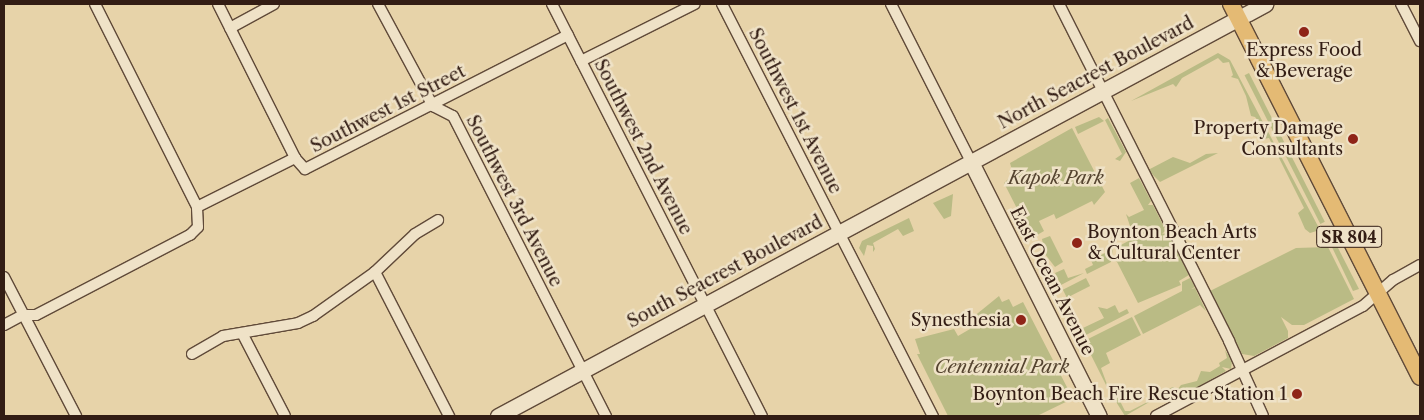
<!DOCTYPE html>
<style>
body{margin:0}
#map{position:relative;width:1424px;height:420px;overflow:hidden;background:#e7d3a9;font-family:"Libre Caslon Text",serif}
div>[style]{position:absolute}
.green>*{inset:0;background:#babb85;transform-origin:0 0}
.roads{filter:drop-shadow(1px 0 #604a39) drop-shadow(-1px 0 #604a39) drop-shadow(0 1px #604a39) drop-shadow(0 -1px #604a39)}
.street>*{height:10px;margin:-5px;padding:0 5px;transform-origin:5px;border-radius:5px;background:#efe2c7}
.secondary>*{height:15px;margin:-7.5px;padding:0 7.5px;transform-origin:7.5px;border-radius:7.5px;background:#efe2c7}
.primary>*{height:16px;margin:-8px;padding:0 8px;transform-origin:8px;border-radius:8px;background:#e4ba74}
.dots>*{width:14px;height:14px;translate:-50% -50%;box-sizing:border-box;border:2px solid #efe2c7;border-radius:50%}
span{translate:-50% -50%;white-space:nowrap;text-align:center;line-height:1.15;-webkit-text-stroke:5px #efe2c7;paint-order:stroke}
.shield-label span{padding:1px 4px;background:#efe2c7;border:1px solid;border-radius:4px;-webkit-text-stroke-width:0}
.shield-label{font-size:16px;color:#331d14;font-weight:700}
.poi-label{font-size:18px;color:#331d14}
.right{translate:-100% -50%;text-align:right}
.left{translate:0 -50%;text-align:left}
.street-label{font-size:18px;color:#331d14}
.park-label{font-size:18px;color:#554430;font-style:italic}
.frame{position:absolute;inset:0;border:5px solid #331d14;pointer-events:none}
</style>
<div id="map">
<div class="green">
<div style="clip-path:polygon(1218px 53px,1230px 60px,1320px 230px,1310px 233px,1305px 229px,1298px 213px,1304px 208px,1269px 138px,1264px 139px,1260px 136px,1259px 127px,1263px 127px,1255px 117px,1251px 116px,1246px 96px,1238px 79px,1231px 77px,1233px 75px,1229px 62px,1223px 63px,1218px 58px,1182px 78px,1176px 87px,1173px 84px,1131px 101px)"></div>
<div style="left:1249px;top:73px;width:167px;height:5px;rotate:63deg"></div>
<div style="clip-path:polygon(1099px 117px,1104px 121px,1078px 134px,1075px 127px)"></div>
<div style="clip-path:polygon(1108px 118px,1126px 152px,1120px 161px,1115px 159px,1122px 154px,1105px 120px)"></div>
<div style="clip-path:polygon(1072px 128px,1105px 192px,1094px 205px,1092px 201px,1056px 219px,1054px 214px,1039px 221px,1044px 231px,1032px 238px,1004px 183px,1013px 174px,1010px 163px)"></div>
<div style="clip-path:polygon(1218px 153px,1160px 182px,1148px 170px,1173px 157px,1190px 163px,1206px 154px)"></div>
<div style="clip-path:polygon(1139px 178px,1151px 201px,1148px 205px,1153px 205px,1164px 227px,1165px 231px,1162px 234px,1166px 233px,1170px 237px,1189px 275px,1179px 281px,1181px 285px,1138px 303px,1116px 260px,1119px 246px,1134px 238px,1126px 214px,1129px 217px,1144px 210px,1130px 183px)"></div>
<div style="clip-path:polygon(953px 194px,951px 216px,944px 219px,933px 203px)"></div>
<div style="clip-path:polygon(909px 218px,914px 231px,903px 236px,898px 229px,873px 243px,875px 249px,873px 252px,873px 246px,867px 245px,864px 256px,859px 248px,862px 241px)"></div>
<div style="clip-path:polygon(1050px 236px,1063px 262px,1055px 267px,1045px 254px,1042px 239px)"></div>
<div style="clip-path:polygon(1330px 243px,1336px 244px,1359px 289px,1353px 291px)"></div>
<div style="clip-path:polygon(1328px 247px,1354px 299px,1304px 325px,1292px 325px,1281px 317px,1288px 331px,1288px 338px,1254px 356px,1242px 354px,1210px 291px,1296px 248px)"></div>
<div style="clip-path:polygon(1113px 249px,1111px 262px,1087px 274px,1085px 269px,1093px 265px,1091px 260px)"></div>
<div style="clip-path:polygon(1064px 269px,1068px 278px,1084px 273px,1061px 285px,1055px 273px)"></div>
<div style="left:1086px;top:278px;width:9px;height:26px;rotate:63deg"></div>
<div style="clip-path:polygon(1190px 278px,1195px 287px,1191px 289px,1195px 288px,1206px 311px,1200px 305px,1143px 334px,1134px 316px,1182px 291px,1182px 282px)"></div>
<div style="clip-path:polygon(999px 296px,1002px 302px,1009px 299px,1013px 307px,1023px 302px,1070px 393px,1076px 391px,1078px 396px,1037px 416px,948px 416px,917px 354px,920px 354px,915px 339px,954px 329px,958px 336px,970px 329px,967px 322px)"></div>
<div style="clip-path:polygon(1115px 305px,1119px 313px,1127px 309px,1129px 313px,1086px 335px,1083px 328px,1104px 318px,1098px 307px,1107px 309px)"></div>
<div style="clip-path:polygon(1132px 317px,1141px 335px,1106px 353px,1110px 363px,1101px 368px,1111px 395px,1084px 341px)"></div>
<div style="clip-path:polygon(1225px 350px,1232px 361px,1231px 369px,1222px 367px,1226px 371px,1180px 397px,1161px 401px,1170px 392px,1168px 389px,1173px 387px,1177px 390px,1181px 385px,1197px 381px,1201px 371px,1210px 372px,1220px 366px,1219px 363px,1227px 358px)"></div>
<div style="clip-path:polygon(1165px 393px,1125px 416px,1113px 397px,1117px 395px,1125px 411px,1130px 411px)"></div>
</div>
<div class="roads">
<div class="street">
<div style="left:95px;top:4px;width:227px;rotate:63.3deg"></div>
<div style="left:218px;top:4px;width:172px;rotate:63.4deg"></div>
<div style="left:378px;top:4px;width:116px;rotate:61.7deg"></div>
<div style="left:433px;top:106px;width:22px;rotate:27deg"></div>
<div style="left:453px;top:116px;width:337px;rotate:63deg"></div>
<div style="left:552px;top:4px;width:462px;rotate:63deg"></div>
<div style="left:722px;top:4px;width:463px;rotate:62.9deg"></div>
<div style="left:891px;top:4px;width:177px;rotate:63.1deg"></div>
<div style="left:1059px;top:4px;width:377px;rotate:63.2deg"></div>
<div style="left:1229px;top:341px;width:82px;rotate:65.6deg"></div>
<div style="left:1401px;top:4px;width:42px;rotate:62.8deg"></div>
<div style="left:230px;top:28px;width:50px;rotate:-28.6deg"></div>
<div style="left:581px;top:61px;width:127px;rotate:-26.6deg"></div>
<div style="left:375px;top:272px;width:162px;rotate:62.8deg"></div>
<div style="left:4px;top:277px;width:157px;rotate:62.6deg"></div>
<div style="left:4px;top:325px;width:21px;rotate:-28deg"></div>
<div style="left:23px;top:315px;width:13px"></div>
<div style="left:36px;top:315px;width:174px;rotate:-27.5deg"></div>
<div style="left:190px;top:235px;width:11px;rotate:-45deg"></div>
<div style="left:198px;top:227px;width:20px;rotate:-93deg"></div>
<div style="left:197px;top:207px;width:110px;rotate:-26.6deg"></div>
<div style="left:295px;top:158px;width:15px;rotate:48deg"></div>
<div style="left:305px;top:169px;width:295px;rotate:-27deg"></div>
<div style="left:242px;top:333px;width:93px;rotate:62.6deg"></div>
<div style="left:192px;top:354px;width:36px;rotate:-30deg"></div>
<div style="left:223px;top:336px;width:76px;rotate:-9.8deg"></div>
<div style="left:298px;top:323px;width:17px;rotate:-25deg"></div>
<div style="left:313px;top:316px;width:76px;rotate:-35.4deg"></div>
<div style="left:375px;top:272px;width:55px;rotate:-43.5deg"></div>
<div style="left:415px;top:234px;width:27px;rotate:-31deg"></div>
<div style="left:1156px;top:416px;width:234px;rotate:-28deg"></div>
<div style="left:1363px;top:306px;width:40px;rotate:-41deg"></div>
<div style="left:1393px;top:280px;width:31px;rotate:-29deg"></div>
</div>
<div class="secondary">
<div style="left:971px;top:162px;width:284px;rotate:63.3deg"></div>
<div style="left:498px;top:416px;width:871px;rotate:-28.24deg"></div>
</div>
<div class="primary">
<div style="left:1231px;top:4px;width:418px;rotate:63.1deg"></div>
</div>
</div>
<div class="dots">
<div style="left:1304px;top:32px;background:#8f2418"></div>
<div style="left:1353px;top:139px;background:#8f2418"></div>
<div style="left:1077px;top:243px;background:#8f2418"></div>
<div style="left:1021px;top:320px;background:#8f2418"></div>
<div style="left:1297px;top:394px;background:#8f2418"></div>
</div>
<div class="shield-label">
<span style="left:1349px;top:237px">SR 804</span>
</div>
<div class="poi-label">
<span style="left:1304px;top:61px">Express Food<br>&amp; Beverage</span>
<span class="right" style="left:1343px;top:139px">Property Damage<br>Consultants</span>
<span class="left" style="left:1087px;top:243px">Boynton Beach Arts<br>&amp; Cultural Center</span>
<span class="right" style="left:1011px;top:320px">Synesthesia</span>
<span class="right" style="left:1287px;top:394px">Boynton Beach Fire Rescue Station 1</span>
</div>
<div class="street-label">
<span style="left:1096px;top:73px;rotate:-28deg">North Seacrest Boulevard</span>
<span style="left:388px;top:109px;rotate:-27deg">Southwest 1st Street</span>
<span style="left:795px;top:111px;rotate:63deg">Southwest 1st Avenue</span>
<span style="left:643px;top:147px;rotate:63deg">Southwest 2nd Avenue</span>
<span style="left:514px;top:201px;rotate:63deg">Southwest 3rd Avenue</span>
<span style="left:725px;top:272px;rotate:-28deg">South Seacrest Boulevard</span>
<span style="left:1052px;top:281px;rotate:63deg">East Ocean Avenue</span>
</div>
<div class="park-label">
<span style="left:1056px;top:178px">Kapok Park</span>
<span style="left:1002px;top:367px">Centennial Park</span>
</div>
<div class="frame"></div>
</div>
